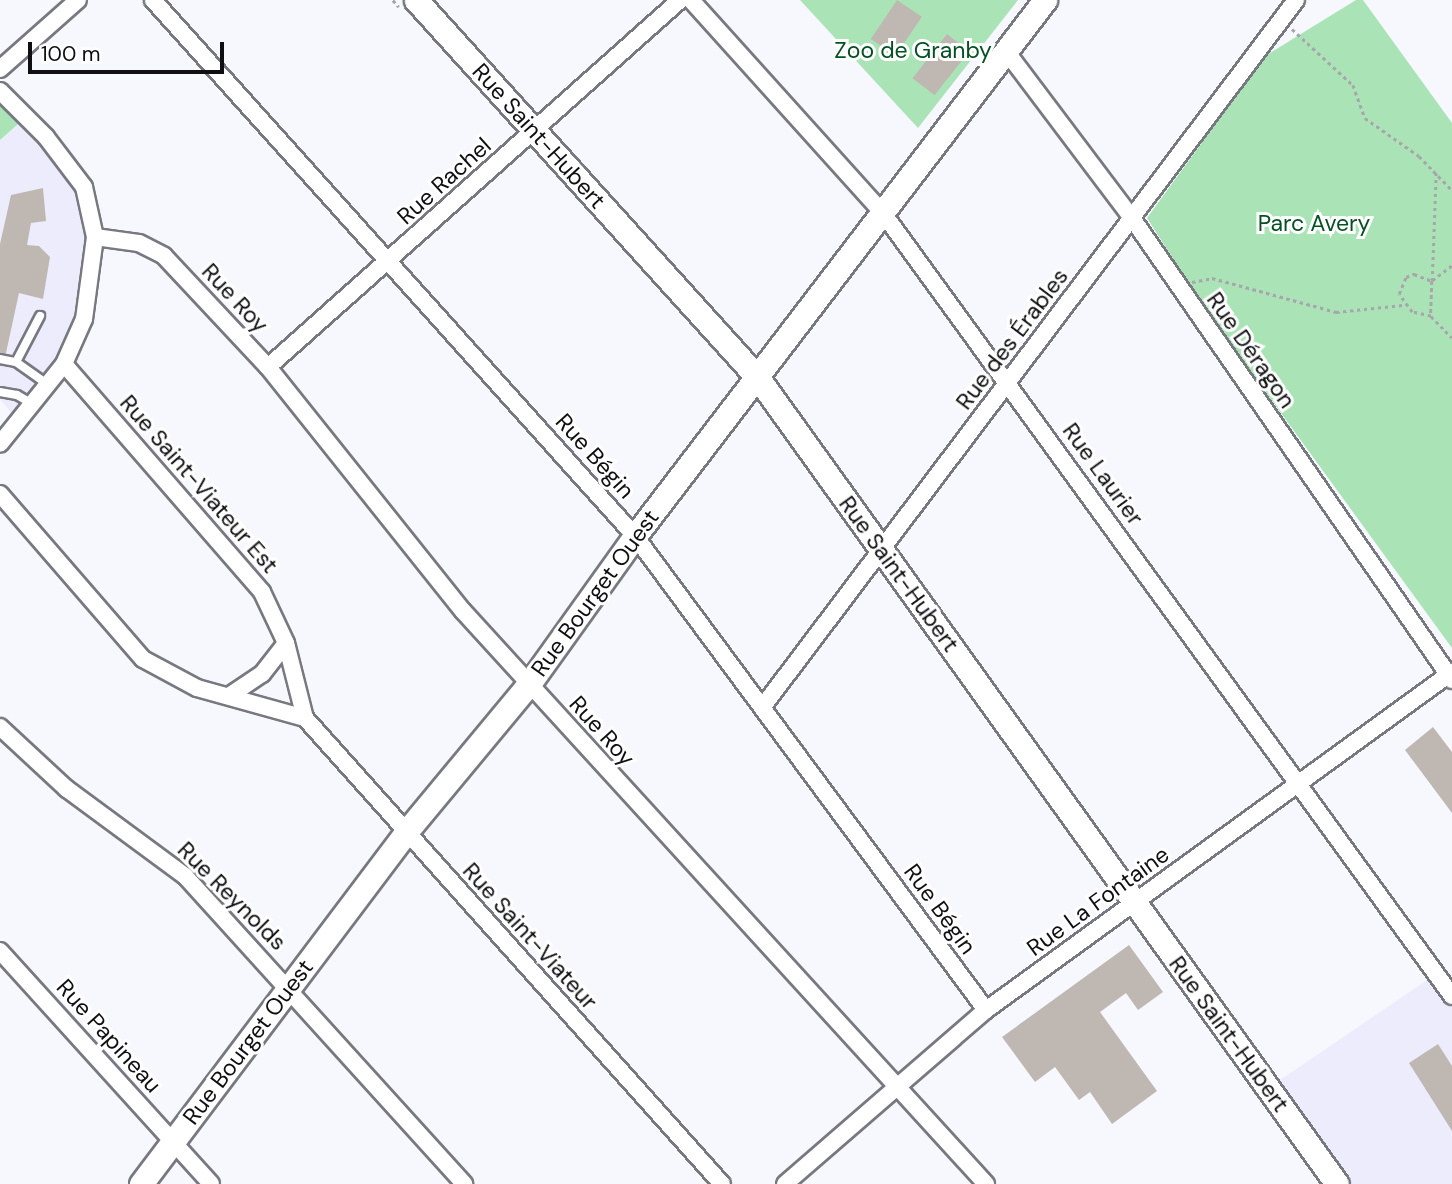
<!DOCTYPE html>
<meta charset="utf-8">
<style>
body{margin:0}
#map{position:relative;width:1452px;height:1184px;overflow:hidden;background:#f7f7fe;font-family:"DM Sans",sans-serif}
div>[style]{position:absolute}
.built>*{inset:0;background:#edecfd}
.green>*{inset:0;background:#aae4b6}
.building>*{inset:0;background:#bfb8b2;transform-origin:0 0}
.path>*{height:2.5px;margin-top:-1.25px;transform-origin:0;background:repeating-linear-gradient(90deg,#a7a6ac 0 3.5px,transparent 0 7px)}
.roads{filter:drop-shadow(2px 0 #787880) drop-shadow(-2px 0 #787880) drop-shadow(0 2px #787880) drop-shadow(0 -2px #787880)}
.lane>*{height:8px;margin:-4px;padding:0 4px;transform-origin:4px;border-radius:4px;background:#fff}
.street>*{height:16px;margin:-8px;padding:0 8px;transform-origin:8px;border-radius:8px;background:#fff}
.secondary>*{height:23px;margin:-11.5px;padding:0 11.5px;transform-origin:11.5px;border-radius:11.5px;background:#fff}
span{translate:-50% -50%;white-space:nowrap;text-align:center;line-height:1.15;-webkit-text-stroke:6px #fff;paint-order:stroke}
.park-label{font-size:23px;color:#055123}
.street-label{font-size:23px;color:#0f0e11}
.scale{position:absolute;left:28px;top:42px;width:196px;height:32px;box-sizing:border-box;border:4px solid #0f0e11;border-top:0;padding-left:9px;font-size:21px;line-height:24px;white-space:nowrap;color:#0f0e11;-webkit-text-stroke:5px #fff;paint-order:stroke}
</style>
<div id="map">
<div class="built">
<div style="clip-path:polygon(26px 117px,82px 174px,100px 237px,91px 305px,20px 424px,0 399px,0 140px)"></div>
<div style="clip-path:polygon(1436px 974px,1452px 996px,1452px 1184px,1337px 1184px,1268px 1088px)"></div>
</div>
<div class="green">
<div style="clip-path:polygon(800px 0,1018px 0,918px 128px)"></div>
<div style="clip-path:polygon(1356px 0,1363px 0,1452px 123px,1452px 648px,1208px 313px,1147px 218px,1265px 56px)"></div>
<div style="clip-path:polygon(0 88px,26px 117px,0 140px)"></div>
</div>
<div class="building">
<div style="left:897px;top:0;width:30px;height:47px;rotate:34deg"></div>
<div style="left:947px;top:34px;width:28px;height:56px;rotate:38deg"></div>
<div style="clip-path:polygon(43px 188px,46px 221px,31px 223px,27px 245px,39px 246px,50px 257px,43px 299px,19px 293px,6px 353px,0 353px,0 244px,11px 195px)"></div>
<div style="clip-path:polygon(1433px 727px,1452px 752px,1452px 813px,1405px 750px)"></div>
<div style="clip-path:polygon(1129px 945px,1163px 992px,1138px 1010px,1126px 993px,1100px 1012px,1157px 1091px,1112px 1124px,1090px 1092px,1079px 1100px,1055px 1067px,1035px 1082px,1002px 1037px)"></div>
<div style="clip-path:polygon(1438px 1044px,1452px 1066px,1452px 1131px,1409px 1063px)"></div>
</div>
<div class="path">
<div style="left:393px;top:0;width:9px;rotate:49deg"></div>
<div style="left:1292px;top:29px;width:83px;rotate:42.6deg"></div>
<div style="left:1353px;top:85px;width:35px;rotate:70deg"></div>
<div style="left:1365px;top:118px;width:66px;rotate:35.1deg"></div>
<div style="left:1419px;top:156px;width:47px;rotate:45.9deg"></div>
<div style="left:1452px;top:266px;width:25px;rotate:143deg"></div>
<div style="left:1432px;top:281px;width:35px;rotate:92deg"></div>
<div style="left:1431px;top:316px;width:30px;rotate:46deg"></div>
<div style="left:1192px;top:282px;width:20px;rotate:-11deg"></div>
<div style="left:1212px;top:278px;width:129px;rotate:15.3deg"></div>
<div style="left:1336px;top:312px;width:67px;rotate:-6deg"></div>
<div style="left:1431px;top:316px;width:19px;rotate:-168deg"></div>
<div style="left:1412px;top:312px;width:22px;rotate:-126deg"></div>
<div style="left:1399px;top:294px;width:18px;rotate:-68deg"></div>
<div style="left:1406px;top:277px;width:9px;rotate:-21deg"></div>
<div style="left:1414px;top:274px;width:19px;rotate:21deg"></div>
<div style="left:1432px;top:281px;width:108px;rotate:-87.9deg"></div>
</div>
<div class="roads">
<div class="lane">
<div style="left:0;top:359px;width:16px;rotate:11deg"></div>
<div style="left:16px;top:362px;width:42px;rotate:35.2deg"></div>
<div style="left:16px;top:362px;width:52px;rotate:-62.4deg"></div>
<div style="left:0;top:392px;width:17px;rotate:10deg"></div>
<div style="left:17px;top:395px;width:20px;rotate:30deg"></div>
</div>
<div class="street">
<div style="left:153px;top:0;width:721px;rotate:48.04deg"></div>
<div style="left:635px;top:536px;width:590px;rotate:53.48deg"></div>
<div style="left:691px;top:0;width:287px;rotate:48deg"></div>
<div style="left:883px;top:213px;width:968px;rotate:53.99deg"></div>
<div style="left:1006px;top:51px;width:209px;rotate:53deg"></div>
<div style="left:1132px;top:218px;width:562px;rotate:55.29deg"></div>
<div style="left:0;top:69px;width:104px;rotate:-41.5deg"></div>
<div style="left:0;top:91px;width:65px;rotate:45deg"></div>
<div style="left:46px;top:137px;width:63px;rotate:52.8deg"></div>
<div style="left:84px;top:187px;width:51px;rotate:77.6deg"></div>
<div style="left:95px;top:237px;width:83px;rotate:97.6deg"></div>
<div style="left:84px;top:319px;width:49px;rotate:114deg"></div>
<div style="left:64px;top:364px;width:102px;rotate:128.7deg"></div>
<div style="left:95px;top:237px;width:44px;rotate:7.8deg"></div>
<div style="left:139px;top:243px;width:28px;rotate:27deg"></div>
<div style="left:164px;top:256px;width:152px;rotate:46.9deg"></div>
<div style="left:268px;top:367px;width:312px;rotate:51.4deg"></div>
<div style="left:463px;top:611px;width:776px;rotate:47.61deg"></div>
<div style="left:64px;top:364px;width:302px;rotate:49deg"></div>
<div style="left:262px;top:592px;width:56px;rotate:64.8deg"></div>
<div style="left:286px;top:643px;width:77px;rotate:75.8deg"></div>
<div style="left:305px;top:718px;width:625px;rotate:48.18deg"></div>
<div style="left:268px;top:367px;width:552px;rotate:-41.69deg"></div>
<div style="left:0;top:494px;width:218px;rotate:49.1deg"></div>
<div style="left:143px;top:659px;width:61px;rotate:28.2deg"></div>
<div style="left:197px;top:688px;width:112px;rotate:15.5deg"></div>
<div style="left:229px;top:696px;width:40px;rotate:-34deg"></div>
<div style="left:262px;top:674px;width:39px;rotate:-52deg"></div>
<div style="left:764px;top:705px;width:883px;rotate:-52.96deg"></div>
<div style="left:0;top:727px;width:91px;rotate:42.8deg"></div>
<div style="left:67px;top:789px;width:147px;rotate:36.4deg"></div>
<div style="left:185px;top:876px;width:416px;rotate:47.8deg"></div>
<div style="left:0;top:951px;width:314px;rotate:47.8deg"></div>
<div style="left:785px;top:1184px;width:266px;rotate:-40.9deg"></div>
<div style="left:986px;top:1010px;width:576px;rotate:-35.95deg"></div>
</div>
<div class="secondary">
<div style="left:416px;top:0;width:510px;rotate:47.86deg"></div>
<div style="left:758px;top:378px;width:992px;rotate:54.31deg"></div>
<div style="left:141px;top:1184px;width:441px;rotate:-53deg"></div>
<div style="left:406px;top:832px;width:192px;rotate:-50.3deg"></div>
<div style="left:529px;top:684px;width:182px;rotate:-54.4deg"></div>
<div style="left:635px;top:536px;width:675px;rotate:-52.59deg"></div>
</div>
</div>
<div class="park-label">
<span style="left:913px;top:50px">Zoo de Granby</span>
<span style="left:1314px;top:223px">Parc Avery</span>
</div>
<div class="street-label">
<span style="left:539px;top:136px;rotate:48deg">Rue Saint-Hubert</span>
<span style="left:444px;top:181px;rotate:-42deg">Rue Rachel</span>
<span style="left:235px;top:298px;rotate:47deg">Rue Roy</span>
<span style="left:1012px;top:339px;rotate:-53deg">Rue des Érables</span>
<span style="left:1251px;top:350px;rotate:55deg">Rue Déragon</span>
<span style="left:595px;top:456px;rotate:48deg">Rue Bégin</span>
<span style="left:1103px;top:474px;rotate:54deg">Rue Laurier</span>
<span style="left:199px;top:484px;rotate:49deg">Rue Saint-Viateur Est</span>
<span style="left:899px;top:574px;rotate:54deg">Rue Saint-Hubert</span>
<span style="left:595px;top:593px;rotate:-54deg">Rue Bourget Ouest</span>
<span style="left:602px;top:731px;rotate:48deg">Rue Roy</span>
<span style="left:232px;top:896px;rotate:45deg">Rue Reynolds</span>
<span style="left:1098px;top:901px;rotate:-36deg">Rue La Fontaine</span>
<span style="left:940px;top:909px;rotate:54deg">Rue Bégin</span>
<span style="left:530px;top:936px;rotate:48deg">Rue Saint-Viateur</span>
<span style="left:1229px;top:1034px;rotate:54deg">Rue Saint-Hubert</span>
<span style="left:109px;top:1036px;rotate:48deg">Rue Papineau</span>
<span style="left:248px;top:1042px;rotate:-53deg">Rue Bourget Ouest</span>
</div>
<div class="scale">100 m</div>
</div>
